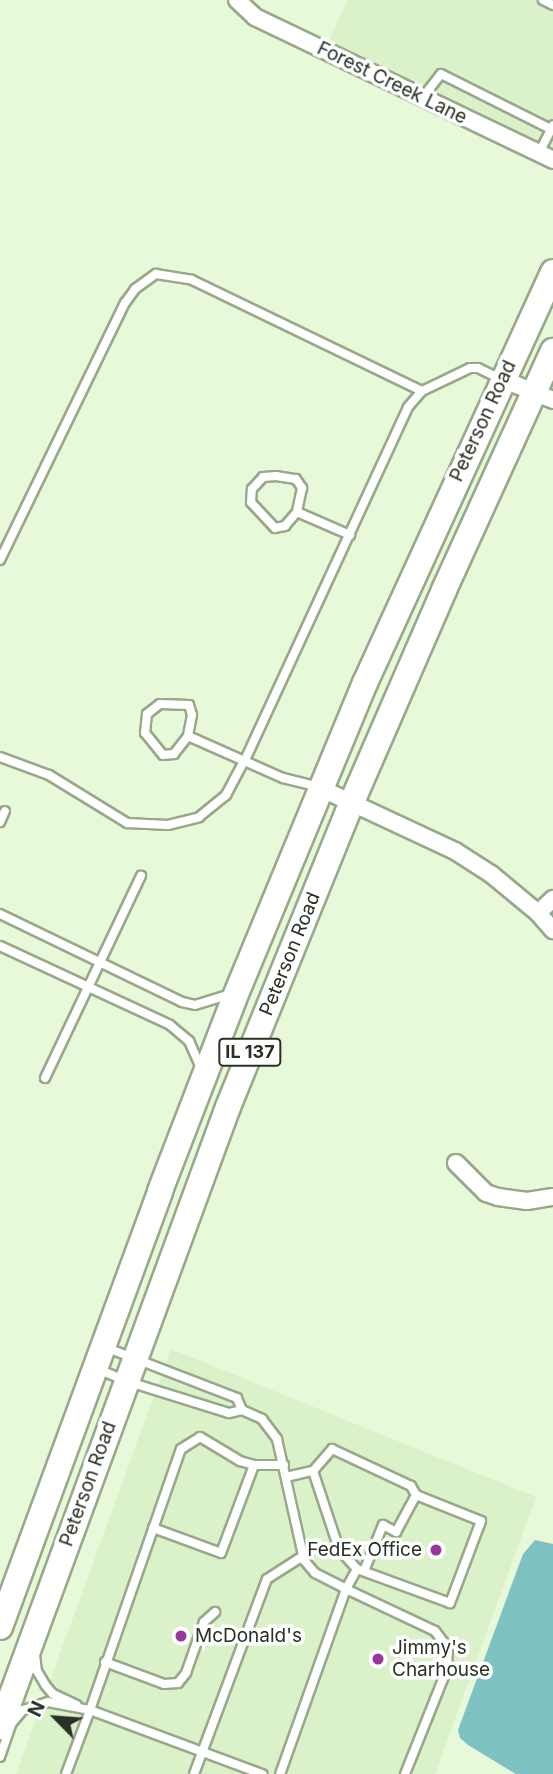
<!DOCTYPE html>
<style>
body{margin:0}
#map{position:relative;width:553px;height:1774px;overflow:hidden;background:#e8f9da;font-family:Inter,sans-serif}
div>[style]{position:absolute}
.built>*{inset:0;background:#dbf1ca}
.water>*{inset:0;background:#7ec1c2}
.roads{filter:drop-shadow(2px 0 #98a88a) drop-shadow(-2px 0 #98a88a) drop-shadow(0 2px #98a88a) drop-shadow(0 -2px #98a88a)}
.service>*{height:8px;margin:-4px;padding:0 4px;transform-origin:4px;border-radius:4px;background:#fff}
.minor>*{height:16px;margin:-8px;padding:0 8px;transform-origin:8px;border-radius:8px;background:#fff}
.primary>*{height:24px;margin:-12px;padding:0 12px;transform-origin:12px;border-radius:12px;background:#fff}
.dots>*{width:19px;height:19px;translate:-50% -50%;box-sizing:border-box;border:4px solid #fff;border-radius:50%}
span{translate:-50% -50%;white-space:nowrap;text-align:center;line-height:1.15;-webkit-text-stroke:7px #fff;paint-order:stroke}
.shield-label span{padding:2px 5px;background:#fff;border:2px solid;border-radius:5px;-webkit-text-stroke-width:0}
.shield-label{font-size:18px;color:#293024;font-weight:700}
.street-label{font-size:19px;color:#293024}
.poi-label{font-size:19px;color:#293024}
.right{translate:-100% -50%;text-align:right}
.left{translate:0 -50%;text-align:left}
.north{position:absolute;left:21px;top:1683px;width:70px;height:70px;-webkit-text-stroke:5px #fff;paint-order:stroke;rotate:295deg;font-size:19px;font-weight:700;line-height:28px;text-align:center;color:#293024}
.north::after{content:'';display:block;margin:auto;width:24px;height:32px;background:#293024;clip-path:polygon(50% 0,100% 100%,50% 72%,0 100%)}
</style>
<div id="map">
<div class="built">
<div style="clip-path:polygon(348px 0,553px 0,553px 148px,328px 42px)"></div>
<div style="clip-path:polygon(171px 1349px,536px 1497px,435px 1774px,16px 1774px)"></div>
</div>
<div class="water">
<div style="clip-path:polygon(535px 1540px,553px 1544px,553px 1774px,516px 1774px,468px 1745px,460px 1738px,458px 1730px,523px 1554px)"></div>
</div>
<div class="roads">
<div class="service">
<div style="left:543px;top:0;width:11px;rotate:27deg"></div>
<div style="left:423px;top:97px;width:29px;rotate:-52deg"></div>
<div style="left:441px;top:74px;width:123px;rotate:26.6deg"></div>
<div style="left:539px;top:153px;width:31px;rotate:-63deg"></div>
<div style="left:276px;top:476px;width:20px;rotate:9deg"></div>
<div style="left:296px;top:479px;width:11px;rotate:56deg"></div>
<div style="left:302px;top:488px;width:25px;rotate:102deg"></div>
<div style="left:297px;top:512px;width:18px;rotate:131deg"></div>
<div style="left:285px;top:526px;width:10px;rotate:169deg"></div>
<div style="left:275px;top:528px;width:35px;rotate:-133deg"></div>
<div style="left:251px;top:502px;width:13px;rotate:-86deg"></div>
<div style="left:252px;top:489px;width:16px;rotate:-47deg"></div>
<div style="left:263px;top:477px;width:13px;rotate:-4deg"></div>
<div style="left:297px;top:512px;width:58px;rotate:23.5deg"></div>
<div style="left:0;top:560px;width:286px;rotate:-64.1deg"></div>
<div style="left:125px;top:303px;width:17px;rotate:-54deg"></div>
<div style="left:135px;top:289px;width:26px;rotate:-36deg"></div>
<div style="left:156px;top:274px;width:36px;rotate:9deg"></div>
<div style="left:192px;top:280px;width:255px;rotate:25.8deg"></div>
<div style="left:160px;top:704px;width:29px;rotate:2deg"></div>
<div style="left:189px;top:705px;width:10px;rotate:73deg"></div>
<div style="left:192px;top:715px;width:21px;rotate:101deg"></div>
<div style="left:188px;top:736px;width:23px;rotate:128deg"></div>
<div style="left:174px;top:754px;width:11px;rotate:175deg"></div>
<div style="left:163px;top:755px;width:28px;rotate:-129deg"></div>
<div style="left:145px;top:733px;width:19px;rotate:-84deg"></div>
<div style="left:147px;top:714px;width:16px;rotate:-38deg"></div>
<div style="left:188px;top:736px;width:104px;rotate:23.9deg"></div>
<div style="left:283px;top:778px;width:36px;rotate:14deg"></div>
<div style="left:0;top:757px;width:52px;rotate:20.2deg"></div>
<div style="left:49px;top:775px;width:92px;rotate:31.6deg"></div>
<div style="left:127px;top:823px;width:41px;rotate:2.8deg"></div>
<div style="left:168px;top:825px;width:32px;rotate:-14deg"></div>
<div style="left:199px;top:817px;width:35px;rotate:-39deg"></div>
<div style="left:226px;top:795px;width:40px;rotate:-62deg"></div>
<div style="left:245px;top:760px;width:389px;rotate:-65.2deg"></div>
<div style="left:408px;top:407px;width:21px;rotate:-49deg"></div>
<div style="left:422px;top:391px;width:53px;rotate:-25.6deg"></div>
<div style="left:470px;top:368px;width:8px"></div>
<div style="left:478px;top:368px;width:25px;rotate:26deg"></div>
<div style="left:0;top:822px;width:12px;rotate:-66deg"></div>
<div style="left:0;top:914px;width:202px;rotate:25.8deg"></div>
<div style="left:182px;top:1002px;width:13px;rotate:13deg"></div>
<div style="left:195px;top:1005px;width:37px;rotate:-17deg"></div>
<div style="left:0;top:946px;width:187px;rotate:24.9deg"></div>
<div style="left:170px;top:1025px;width:25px;rotate:40deg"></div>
<div style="left:189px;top:1041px;width:30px;rotate:66deg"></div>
<div style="left:45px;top:1078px;width:224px;rotate:-64.6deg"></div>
<div style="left:98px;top:1369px;width:30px;rotate:23deg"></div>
<div style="left:126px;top:1381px;width:108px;rotate:17.3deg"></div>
<div style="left:229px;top:1413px;width:13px;rotate:-13deg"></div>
<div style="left:242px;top:1410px;width:13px;rotate:-113deg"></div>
<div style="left:237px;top:1398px;width:142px;rotate:-158.9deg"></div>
<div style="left:242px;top:1410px;width:22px;rotate:24deg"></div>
<div style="left:262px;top:1419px;width:25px;rotate:53deg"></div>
<div style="left:277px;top:1439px;width:124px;rotate:77.4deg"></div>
<div style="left:304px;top:1560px;width:17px;rotate:50deg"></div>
<div style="left:315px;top:1573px;width:35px;rotate:27deg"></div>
<div style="left:346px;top:1589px;width:196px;rotate:109.6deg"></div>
<div style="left:313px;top:1471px;width:82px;rotate:71.6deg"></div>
<div style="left:339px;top:1549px;width:27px;rotate:48deg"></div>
<div style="left:286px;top:1477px;width:28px;rotate:-13deg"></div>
<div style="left:313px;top:1471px;width:29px;rotate:-49deg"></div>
<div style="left:332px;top:1449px;width:87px;rotate:25.1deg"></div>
<div style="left:411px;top:1486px;width:10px;rotate:61deg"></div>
<div style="left:416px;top:1495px;width:70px;rotate:21.8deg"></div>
<div style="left:481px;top:1521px;width:88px;rotate:110.7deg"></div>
<div style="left:450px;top:1603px;width:99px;rotate:-159.9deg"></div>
<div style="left:357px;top:1569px;width:23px;rotate:119deg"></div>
<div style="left:346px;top:1589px;width:98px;rotate:25.3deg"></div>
<div style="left:435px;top:1631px;width:21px;rotate:53deg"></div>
<div style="left:448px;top:1648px;width:21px;rotate:93deg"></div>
<div style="left:447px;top:1669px;width:113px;rotate:111.8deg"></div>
<div style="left:153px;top:1528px;width:72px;rotate:20.2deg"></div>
<div style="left:221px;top:1553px;width:94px;rotate:-69.4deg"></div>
<div style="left:364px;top:1571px;width:50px;rotate:-67.6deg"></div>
<div style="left:383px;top:1525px;width:15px;rotate:28deg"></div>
<div style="left:396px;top:1532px;width:42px;rotate:-61.6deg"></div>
<div style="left:35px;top:1655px;width:16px;rotate:83deg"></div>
<div style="left:37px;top:1671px;width:17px;rotate:59deg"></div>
<div style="left:46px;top:1686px;width:11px;rotate:49deg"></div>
<div style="left:53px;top:1694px;width:26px;rotate:25deg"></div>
<div style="left:105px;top:1662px;width:63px;rotate:20.4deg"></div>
<div style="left:164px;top:1684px;width:14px;rotate:-4deg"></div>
<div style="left:178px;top:1683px;width:13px;rotate:-51deg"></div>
<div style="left:186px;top:1673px;width:54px;rotate:-70.6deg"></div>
<div style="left:204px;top:1622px;width:15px;rotate:-42deg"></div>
<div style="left:90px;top:1710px;width:276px;rotate:-70.8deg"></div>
<div style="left:181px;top:1449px;width:22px;rotate:-32deg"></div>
<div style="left:200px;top:1437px;width:47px;rotate:31deg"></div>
<div style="left:240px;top:1461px;width:15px;rotate:16deg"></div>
<div style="left:254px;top:1465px;width:30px"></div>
<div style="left:0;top:1757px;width:36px;rotate:-71deg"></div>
<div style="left:12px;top:1723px;width:17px;rotate:-50deg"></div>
<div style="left:23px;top:1710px;width:26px;rotate:-18deg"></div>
<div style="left:48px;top:1702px;width:43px;rotate:10.8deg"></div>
<div style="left:66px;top:1774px;width:68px;rotate:-69.4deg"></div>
<div style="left:90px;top:1710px;width:184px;rotate:20.4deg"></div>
<div style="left:194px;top:1774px;width:208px;rotate:-69.5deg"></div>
<div style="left:267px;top:1579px;width:43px;rotate:-32.6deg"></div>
</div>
<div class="minor">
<div style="left:237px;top:0;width:25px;rotate:43deg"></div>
<div style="left:255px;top:17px;width:331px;rotate:25.6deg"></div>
<div style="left:502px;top:379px;width:55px;rotate:22.4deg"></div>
<div style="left:320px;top:788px;width:149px;rotate:25deg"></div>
<div style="left:455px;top:851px;width:43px;rotate:32.6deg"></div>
<div style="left:491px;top:874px;width:61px;rotate:39.7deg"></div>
<div style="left:538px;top:913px;width:23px;rotate:49deg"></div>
<div style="left:538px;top:913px;width:21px;rotate:-43deg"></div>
<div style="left:456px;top:1163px;width:42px;rotate:45deg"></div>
<div style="left:486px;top:1193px;width:13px;rotate:18deg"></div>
<div style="left:498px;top:1197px;width:29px;rotate:8deg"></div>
<div style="left:527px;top:1201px;width:26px;rotate:-9deg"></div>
</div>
<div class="primary">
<div style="left:0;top:1627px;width:464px;rotate:-69.8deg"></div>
<div style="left:160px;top:1191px;width:206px;rotate:-68.9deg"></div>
<div style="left:234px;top:999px;width:342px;rotate:-67.5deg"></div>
<div style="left:365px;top:683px;width:452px;rotate:-65.4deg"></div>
<div style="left:0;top:1727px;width:661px;rotate:-69.81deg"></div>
<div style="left:228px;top:1107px;width:329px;rotate:-67.9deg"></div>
<div style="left:352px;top:802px;width:231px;rotate:-66.5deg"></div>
<div style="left:444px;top:590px;width:263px;rotate:-65.5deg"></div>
</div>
</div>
<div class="dots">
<div style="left:436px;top:1550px;background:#99379e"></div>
<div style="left:181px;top:1636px;background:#99379e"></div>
<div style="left:378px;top:1659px;background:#99379e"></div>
</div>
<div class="shield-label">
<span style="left:250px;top:1052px">IL 137</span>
</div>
<div class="street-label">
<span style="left:392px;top:83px;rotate:26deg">Forest Creek Lane</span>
<span style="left:483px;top:421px;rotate:-65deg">Peterson Road</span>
<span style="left:290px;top:954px;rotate:-68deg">Peterson Road</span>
<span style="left:88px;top:1484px;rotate:-70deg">Peterson Road</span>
</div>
<div class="poi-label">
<span class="right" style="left:422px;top:1550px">FedEx Office</span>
<span class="left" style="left:195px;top:1636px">McDonald's</span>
<span class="left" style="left:392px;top:1659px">Jimmy's<br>Charhouse</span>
</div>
<div class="north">N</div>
</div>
